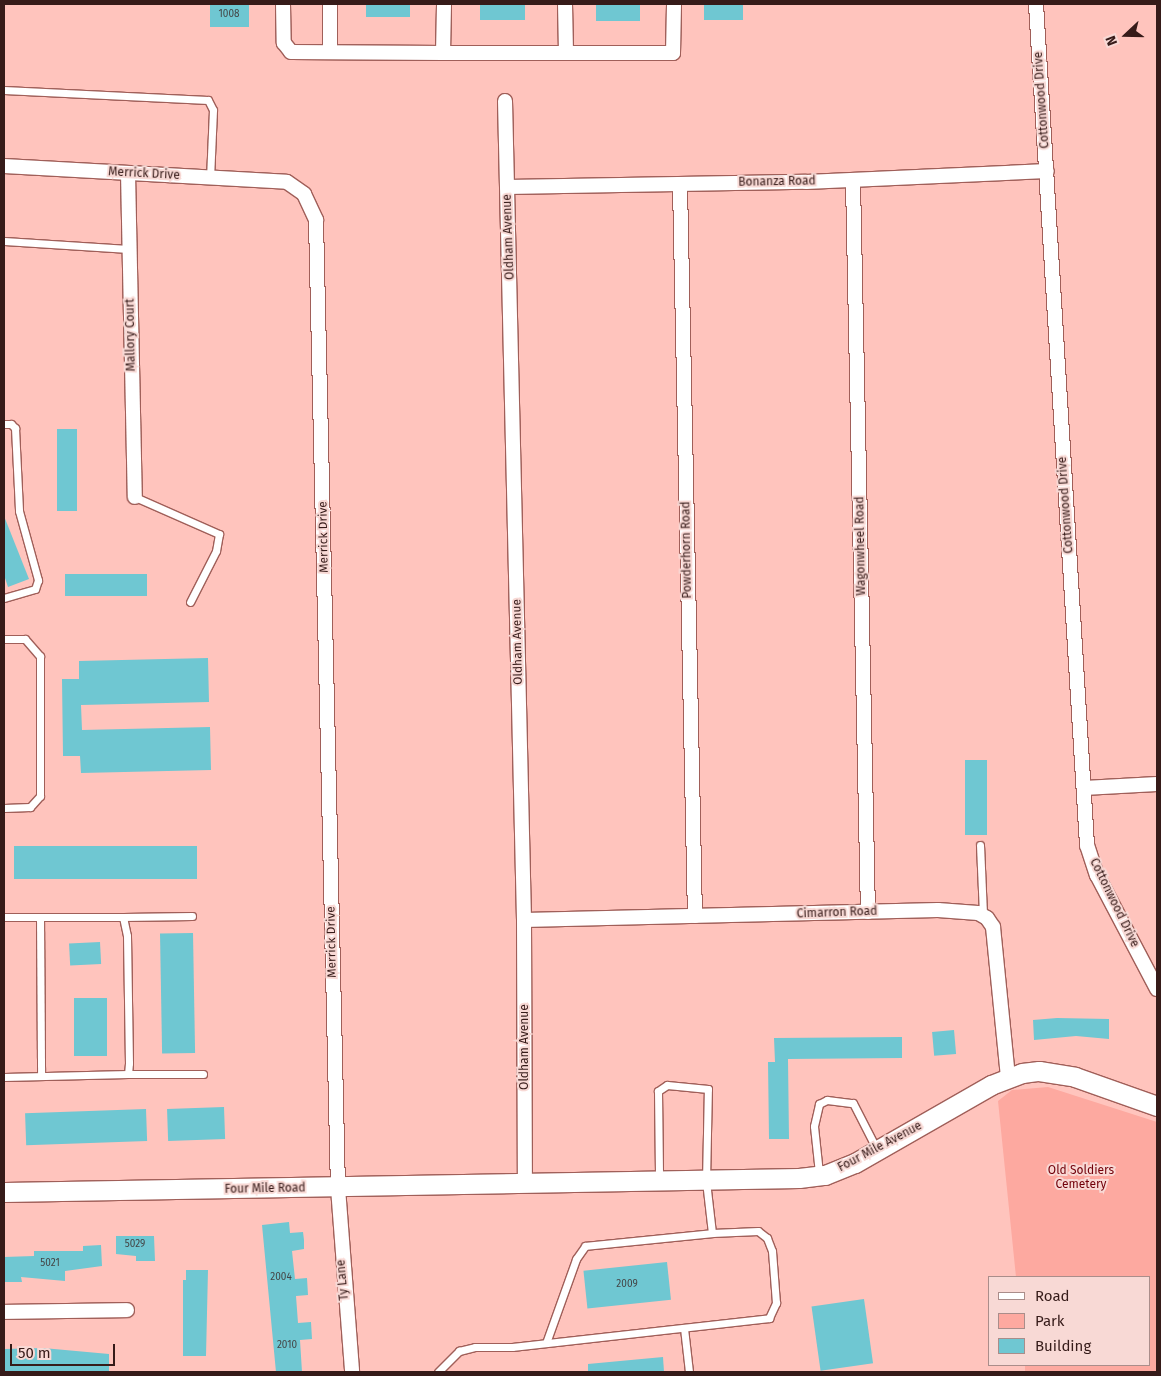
<!DOCTYPE html>
<style>
body{margin:0}
#map{position:relative;width:1161px;height:1376px;overflow:hidden;background:#ffc4bd;font-family:"Fira Sans",sans-serif}
div>[style]{position:absolute}
.green>*{inset:0;background:#fda9a0}
.building>*{inset:0;background:#6fc7d2;transform-origin:0 0}
.roads{filter:drop-shadow(1px 0 #a05f59) drop-shadow(-1px 0 #a05f59) drop-shadow(0 1px #a05f59) drop-shadow(0 -1px #a05f59)}
.lane>*{height:7px;margin:-3.5px;padding:0 3.5px;transform-origin:3.5px;border-radius:3.5px;background:#fff}
.street>*{height:14px;margin:-7px;padding:0 7px;transform-origin:7px;border-radius:7px;background:#fff}
.secondary>*{height:19px;margin:-9.5px;padding:0 9.5px;transform-origin:9.5px;border-radius:9.5px;background:#fff}
span{translate:-50% -50%;white-space:nowrap;text-align:center;line-height:1.15;-webkit-text-stroke:4px #f8d9d5;paint-order:stroke}
.number-label{font-size:10px;color:#444647}
.number-label span{-webkit-text-stroke-width:0}
.street-label{font-size:12px;color:#361b19}
.park-label{font-size:12px;color:#72000a}
.frame{position:absolute;inset:0;border:5px solid #361b19;pointer-events:none}
.legend{position:absolute;left:988px;top:1276px;width:162px;height:90px;box-sizing:border-box;background:#f8d9d5;border:1px solid #aa8d8a;margin:0;padding:6px 9px;list-style:none;font-size:15px;color:#361b19}
.legend li{display:flex;align-items:center;gap:10px;height:25px}
.legend b{width:25px;border:1px solid #aa8d8a}
.north{position:absolute;left:1101px;top:10px;width:50px;height:50px;-webkit-text-stroke:4px #f8d9d5;paint-order:stroke;rotate:249deg;font-size:14px;font-weight:700;line-height:20px;text-align:center;color:#361b19}
.north::after{content:'';display:block;margin:auto;width:18px;height:22px;background:#361b19;clip-path:polygon(50% 0,100% 100%,50% 72%,0 100%)}
.scale{position:absolute;left:10px;top:1344px;width:105px;height:22px;box-sizing:border-box;border:2px solid #361b19;border-top:0;padding-left:6px;font-size:15px;line-height:18px;white-space:nowrap;color:#361b19;-webkit-text-stroke:4px #f8d9d5;paint-order:stroke}
</style>
<div id="map">
<div class="green">
<div style="clip-path:polygon(1048px 1087px,1157px 1122px,1157px 1372px,1025px 1372px,1025px 1365px,1150px 1365px,1150px 1277px,1016px 1277px,998px 1101px,1012px 1090px)"></div>
</div>
<div class="building">
<div style="left:210px;top:4px;width:39px;height:23px"></div>
<div style="left:366px;top:4px;width:44px;height:13px"></div>
<div style="left:480px;top:4px;width:45px;height:16px"></div>
<div style="left:596px;top:4px;width:44px;height:17px"></div>
<div style="left:704px;top:4px;width:39px;height:16px"></div>
<div style="left:57px;top:429px;width:20px;height:82px"></div>
<div style="clip-path:polygon(4px 516px,29px 579px,8px 587px,4px 575px)"></div>
<div style="left:147px;top:574px;width:22px;height:82px;rotate:90deg"></div>
<div style="clip-path:polygon(208px 658px,209px 702px,81px 705px,82px 730px,210px 727px,211px 770px,81px 773px,80px 756px,63px 756px,62px 679px,79px 679px,79px 661px)"></div>
<div style="left:965px;top:760px;width:22px;height:75px"></div>
<div style="left:197px;top:846px;width:33px;height:183px;rotate:90deg"></div>
<div style="left:193px;top:933px;width:120px;height:33px;rotate:89deg"></div>
<div style="left:100px;top:942px;width:22px;height:31px;rotate:87deg"></div>
<div style="left:74px;top:998px;width:33px;height:58px"></div>
<div style="clip-path:polygon(1057px 1018px,1109px 1019px,1109px 1039px,1076px 1036px,1034px 1040px,1033px 1020px)"></div>
<div style="left:954px;top:1030px;width:24px;height:22px;rotate:85deg"></div>
<div style="clip-path:polygon(902px 1037px,902px 1058px,788px 1059px,789px 1139px,769px 1139px,768px 1062px,775px 1062px,774px 1038px)"></div>
<div style="left:224px;top:1107px;width:32px;height:57px;rotate:88deg"></div>
<div style="left:146px;top:1109px;width:32px;height:121px;rotate:88deg"></div>
<div style="clip-path:polygon(289px 1222px,290px 1233px,303px 1232px,304px 1240px,304px 1249px,292px 1251px,295px 1279px,307px 1278px,308px 1295px,296px 1296px,298px 1323px,311px 1322px,312px 1339px,300px 1340px,302px 1372px,276px 1372px,262px 1225px)"></div>
<div style="clip-path:polygon(116px 1236px,154px 1236px,155px 1261px,136px 1261px,136px 1256px,116px 1254px)"></div>
<div style="clip-path:polygon(101px 1245px,102px 1266px,65px 1271px,65px 1281px,21px 1277px,22px 1282px,5px 1282px,4px 1279px,4px 1257px,34px 1256px,34px 1251px,83px 1251px,83px 1246px)"></div>
<div style="left:667px;top:1262px;width:38px;height:84px;rotate:84deg"></div>
<div style="clip-path:polygon(186px 1270px,208px 1270px,206px 1356px,183px 1356px,183px 1280px,186px 1280px)"></div>
<div style="left:864px;top:1299px;width:65px;height:53px;rotate:82deg"></div>
<div style="clip-path:polygon(43px 1348px,109px 1354px,109px 1372px,4px 1372px,4px 1349px)"></div>
<div style="clip-path:polygon(663px 1357px,664px 1372px,588px 1372px,588px 1364px)"></div>
</div>
<div class="roads">
<div class="lane">
<div style="left:4px;top:90px;width:204px;rotate:2.8deg"></div>
<div style="left:208px;top:100px;width:11px;rotate:63deg"></div>
<div style="left:213px;top:110px;width:68px;rotate:92.5deg"></div>
<div style="left:4px;top:241px;width:125px;rotate:3.7deg"></div>
<div style="left:4px;top:424px;width:7px"></div>
<div style="left:11px;top:424px;width:6px;rotate:45deg"></div>
<div style="left:15px;top:428px;width:83px;rotate:87.2deg"></div>
<div style="left:19px;top:511px;width:72px;rotate:74.6deg"></div>
<div style="left:38px;top:580px;width:9px;rotate:108deg"></div>
<div style="left:35px;top:589px;width:32px;rotate:164deg"></div>
<div style="left:135px;top:497px;width:92px;rotate:23.8deg"></div>
<div style="left:219px;top:534px;width:17px;rotate:100deg"></div>
<div style="left:216px;top:551px;width:57px;rotate:117deg"></div>
<div style="left:4px;top:639px;width:21px"></div>
<div style="left:25px;top:639px;width:23px;rotate:49deg"></div>
<div style="left:40px;top:656px;width:140px;rotate:90deg"></div>
<div style="left:40px;top:796px;width:15px;rotate:132deg"></div>
<div style="left:30px;top:807px;width:26px;rotate:178deg"></div>
<div style="left:980px;top:845px;width:70px;rotate:87.5deg"></div>
<div style="left:4px;top:917px;width:119px"></div>
<div style="left:123px;top:917px;width:19px;rotate:78deg"></div>
<div style="left:127px;top:936px;width:127px;rotate:89.1deg"></div>
<div style="left:129px;top:1063px;width:11px;rotate:95deg"></div>
<div style="left:128px;top:1074px;width:124px;rotate:178.6deg"></div>
<div style="left:40px;top:917px;width:158px;rotate:89.6deg"></div>
<div style="left:123px;top:917px;width:69px;rotate:-0.8deg"></div>
<div style="left:128px;top:1074px;width:75px"></div>
<div style="left:819px;top:1173px;width:47px;rotate:-96.1deg"></div>
<div style="left:814px;top:1126px;width:23px;rotate:-77deg"></div>
<div style="left:819px;top:1104px;width:9px;rotate:-27deg"></div>
<div style="left:827px;top:1100px;width:26px;rotate:7deg"></div>
<div style="left:853px;top:1103px;width:53px;rotate:62.9deg"></div>
<div style="left:684px;top:1328px;width:44px;rotate:83.5deg"></div>
<div style="left:546px;top:1343px;width:89px;rotate:-70.3deg"></div>
<div style="left:576px;top:1259px;width:16px;rotate:-55deg"></div>
<div style="left:585px;top:1246px;width:128px;rotate:-5.8deg"></div>
<div style="left:438px;top:1372px;width:30px;rotate:-45deg"></div>
<div style="left:459px;top:1351px;width:16px;rotate:-14deg"></div>
<div style="left:475px;top:1347px;width:37px"></div>
<div style="left:512px;top:1347px;width:259px;rotate:-6.4deg"></div>
<div style="left:769px;top:1318px;width:17px;rotate:-65deg"></div>
<div style="left:776px;top:1303px;width:52px;rotate:-94.4deg"></div>
<div style="left:772px;top:1251px;width:14px;rotate:-111deg"></div>
<div style="left:767px;top:1238px;width:11px;rotate:-142deg"></div>
<div style="left:758px;top:1231px;width:46px;rotate:177.5deg"></div>
<div style="left:712px;top:1233px;width:52px;rotate:-96.6deg"></div>
<div style="left:706px;top:1181px;width:92px;rotate:-88.8deg"></div>
<div style="left:708px;top:1089px;width:41px;rotate:-174.4deg"></div>
<div style="left:667px;top:1085px;width:11px;rotate:146deg"></div>
<div style="left:658px;top:1091px;width:88px;rotate:89.3deg"></div>
</div>
<div class="street">
<div style="left:283px;top:4px;width:39px;rotate:89deg"></div>
<div style="left:284px;top:43px;width:11px;rotate:52deg"></div>
<div style="left:291px;top:52px;width:152px;rotate:0.4deg"></div>
<div style="left:443px;top:53px;width:230px"></div>
<div style="left:673px;top:53px;width:49px;rotate:-88.8deg"></div>
<div style="left:565px;top:4px;width:49px;rotate:88.8deg"></div>
<div style="left:1036px;top:4px;width:843px;rotate:86.53deg"></div>
<div style="left:1087px;top:845px;width:32px;rotate:72deg"></div>
<div style="left:1097px;top:875px;width:129px;rotate:62.2deg"></div>
<div style="left:330px;top:52px;width:48px;rotate:-90deg"></div>
<div style="left:443px;top:53px;width:49px;rotate:-88.8deg"></div>
<div style="left:505px;top:101px;width:819px;rotate:88.67deg"></div>
<div style="left:524px;top:920px;width:263px;rotate:89.8deg"></div>
<div style="left:4px;top:166px;width:283px;rotate:3.2deg"></div>
<div style="left:287px;top:182px;width:21px;rotate:35deg"></div>
<div style="left:304px;top:194px;width:29px;rotate:65deg"></div>
<div style="left:316px;top:220px;width:968px;rotate:88.7deg"></div>
<div style="left:338px;top:1188px;width:185px;rotate:85.6deg"></div>
<div style="left:128px;top:173px;width:324px;rotate:88.8deg"></div>
<div style="left:853px;top:180px;width:732px;rotate:88.83deg"></div>
<div style="left:680px;top:184px;width:732px;rotate:88.83deg"></div>
<div style="left:507px;top:187px;width:299px;rotate:-1deg"></div>
<div style="left:806px;top:182px;width:241px;rotate:-2.6deg"></div>
<div style="left:1084px;top:788px;width:73px;rotate:-3.1deg"></div>
<div style="left:524px;top:920px;width:414px;rotate:-1.4deg"></div>
<div style="left:938px;top:910px;width:40px;rotate:4.3deg"></div>
<div style="left:978px;top:913px;width:10px;rotate:29deg"></div>
<div style="left:987px;top:918px;width:11px;rotate:56deg"></div>
<div style="left:993px;top:927px;width:151px;rotate:84.3deg"></div>
<div style="left:4px;top:1312px;width:123px;rotate:-0.9deg"></div>
</div>
<div class="secondary">
<div style="left:4px;top:1192px;width:795px;rotate:-1.01deg"></div>
<div style="left:799px;top:1178px;width:26px;rotate:-7deg"></div>
<div style="left:825px;top:1175px;width:32px;rotate:-22deg"></div>
<div style="left:855px;top:1163px;width:157px;rotate:-29.8deg"></div>
<div style="left:991px;top:1085px;width:33px;rotate:-21deg"></div>
<div style="left:1022px;top:1073px;width:17px;rotate:-7deg"></div>
<div style="left:1039px;top:1071px;width:36px;rotate:9deg"></div>
<div style="left:1075px;top:1077px;width:87px;rotate:19.5deg"></div>
</div>
</div>
<div class="number-label">
<span style="left:229px;top:15px">1008</span>
<span style="left:135px;top:1245px">5029</span>
<span style="left:50px;top:1264px">5021</span>
<span style="left:281px;top:1278px">2004</span>
<span style="left:627px;top:1285px">2009</span>
<span style="left:287px;top:1346px">2010</span>
</div>
<div class="street-label">
<span style="left:1042px;top:100px;rotate:-94deg">Cottonwood Drive</span>
<span style="left:144px;top:174px;rotate:3deg">Merrick Drive</span>
<span style="left:777px;top:182px;rotate:-1deg">Bonanza Road</span>
<span style="left:509px;top:237px;rotate:-92deg">Oldham Avenue</span>
<span style="left:131px;top:335px;rotate:-91deg">Mallory Court</span>
<span style="left:1066px;top:505px;rotate:-94deg">Cottonwood Drive</span>
<span style="left:324px;top:537px;rotate:-91deg">Merrick Drive</span>
<span style="left:861px;top:546px;rotate:-91deg">Wagonwheel Road</span>
<span style="left:687px;top:550px;rotate:-91deg">Powderhorn Road</span>
<span style="left:518px;top:642px;rotate:-91deg">Oldham Avenue</span>
<span style="left:1114px;top:903px;rotate:64deg">Cottonwood Drive</span>
<span style="left:837px;top:913px;rotate:-2deg">Cimarron Road</span>
<span style="left:332px;top:942px;rotate:-91deg">Merrick Drive</span>
<span style="left:525px;top:1047px;rotate:-90deg">Oldham Avenue</span>
<span style="left:880px;top:1147px;rotate:-28deg">Four Mile Avenue</span>
<span style="left:265px;top:1189px;rotate:-1deg">Four Mile Road</span>
<span style="left:343px;top:1280px;rotate:-95deg">Ty Lane</span>
</div>
<div class="park-label">
<span style="left:1081px;top:1178px">Old Soldiers<br>Cemetery</span>
</div>
<div class="frame"></div>
<ul class="legend">
<li><b style="height:6px;background:#fff"></b>Road</li>
<li><b style="height:14px;background:#fda9a0"></b>Park</li>
<li><b style="height:14px;background:#6fc7d2"></b>Building</li>
</ul>
<div class="north">N</div>
<div class="scale">50 m</div>
</div>
